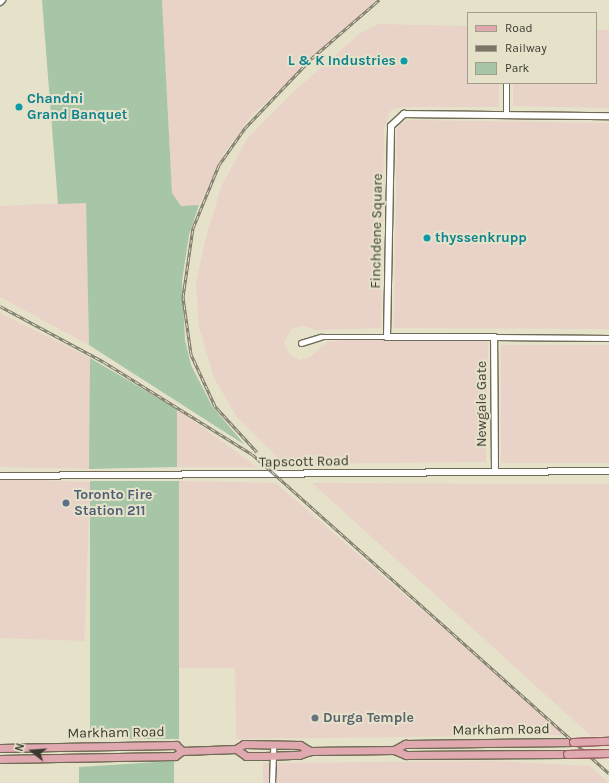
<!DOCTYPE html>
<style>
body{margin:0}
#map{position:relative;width:609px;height:783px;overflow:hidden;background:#e6e2ca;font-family:Karla,sans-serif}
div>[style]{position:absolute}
.industrial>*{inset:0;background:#e9d2c8;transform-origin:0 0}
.green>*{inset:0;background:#a7c5a7;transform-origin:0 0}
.roads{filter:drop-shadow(1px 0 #6f6b56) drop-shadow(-1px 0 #6f6b56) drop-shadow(0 1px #6f6b56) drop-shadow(0 -1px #6f6b56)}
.street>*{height:4.5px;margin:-2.25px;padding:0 2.25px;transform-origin:2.25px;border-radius:2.25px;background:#fff}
.secondary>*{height:6px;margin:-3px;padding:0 3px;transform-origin:3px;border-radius:3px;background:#fff}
.primary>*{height:7px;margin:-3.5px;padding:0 3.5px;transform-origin:3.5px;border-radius:3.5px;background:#e0a9b0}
.rail>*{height:3px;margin-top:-1.5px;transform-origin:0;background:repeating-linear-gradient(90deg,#e6e2ca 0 4.5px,#7a7768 0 9px);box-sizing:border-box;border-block:1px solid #7a7768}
.bridges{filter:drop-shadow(1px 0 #995c60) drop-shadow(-1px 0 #995c60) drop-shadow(0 1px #995c60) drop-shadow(0 -1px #995c60)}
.primary-bridge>*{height:7px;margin:-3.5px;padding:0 3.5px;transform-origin:3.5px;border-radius:3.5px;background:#e0a9b0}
.dots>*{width:11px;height:11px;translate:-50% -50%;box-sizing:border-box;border:2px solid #e6e2ca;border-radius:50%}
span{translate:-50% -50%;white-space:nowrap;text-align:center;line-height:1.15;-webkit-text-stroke:4px #e6e2ca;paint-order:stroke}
.culture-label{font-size:14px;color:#0d838f;font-weight:700}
.right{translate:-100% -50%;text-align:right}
.left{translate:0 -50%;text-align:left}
.street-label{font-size:14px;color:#3a392f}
.service-label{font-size:14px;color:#4e5e75;font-weight:700}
.worship-label{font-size:14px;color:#5b616d;font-weight:700}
.legend{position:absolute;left:467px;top:12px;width:130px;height:72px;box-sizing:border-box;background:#e6e2ca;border:1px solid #a19e8c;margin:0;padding:5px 7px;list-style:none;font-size:12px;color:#3a392f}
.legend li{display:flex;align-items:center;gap:8px;height:20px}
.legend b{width:20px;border:1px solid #a19e8c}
.north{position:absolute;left:12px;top:731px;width:40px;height:40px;-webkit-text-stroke:3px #e6e2ca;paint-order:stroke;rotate:287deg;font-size:11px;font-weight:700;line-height:16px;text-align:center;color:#3a392f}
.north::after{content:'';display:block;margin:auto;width:14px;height:18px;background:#3a392f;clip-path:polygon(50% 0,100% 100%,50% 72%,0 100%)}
</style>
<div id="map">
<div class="industrial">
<div style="clip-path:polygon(162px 0,376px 0,252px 115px,224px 153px,199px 205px,181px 206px,172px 193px)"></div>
<div style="clip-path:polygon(379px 24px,468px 26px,468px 83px,499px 83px,499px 107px,402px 107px,391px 110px,384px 129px,381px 328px,317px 330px,303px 326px,291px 329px,284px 343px,290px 355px,300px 360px,310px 357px,327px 342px,343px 340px,488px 340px,486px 462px,284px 464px,237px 417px,214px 378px,199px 327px,196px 282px,207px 233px,222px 185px,247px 139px,288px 97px,360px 33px)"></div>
<div style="clip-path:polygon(596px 30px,609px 30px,609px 108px,513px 106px,513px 83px,596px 83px)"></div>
<div style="clip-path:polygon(409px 120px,609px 123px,609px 329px,394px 328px,397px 129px,401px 122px)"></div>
<div style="clip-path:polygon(86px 202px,89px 345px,0 297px,0 206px)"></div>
<div style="clip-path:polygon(0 313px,90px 358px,89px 469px,0 467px)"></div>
<div style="left:609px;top:345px;width:118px;height:108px;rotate:90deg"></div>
<div style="clip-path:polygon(177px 409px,257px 467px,177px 467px)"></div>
<div style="clip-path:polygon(179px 481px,276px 483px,565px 735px,236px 739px,235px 668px,178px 668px)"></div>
<div style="left:90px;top:482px;width:159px;height:90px;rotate:92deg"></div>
<div style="clip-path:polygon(312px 483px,609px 484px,609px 736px,591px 736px)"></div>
<div style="clip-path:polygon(494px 761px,590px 766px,609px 783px,263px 783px,263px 763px)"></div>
</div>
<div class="green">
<div style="clip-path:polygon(42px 0,162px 0,172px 193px,181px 206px,199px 205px,189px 235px,182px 281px,185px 340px,191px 365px,212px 406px,245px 445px,89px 345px,86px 203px,58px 204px)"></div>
<div style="clip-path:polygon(90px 358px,177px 409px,177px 467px,89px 469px)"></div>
<div style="left:179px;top:481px;width:258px;height:89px;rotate:90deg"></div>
<div style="clip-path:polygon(174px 761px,174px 783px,79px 783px,79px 767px)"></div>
</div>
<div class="roads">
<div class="street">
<div style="left:506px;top:115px;width:32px;rotate:-90deg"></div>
<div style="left:494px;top:337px;width:115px;rotate:0.5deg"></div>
<div style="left:301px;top:343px;width:21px;rotate:-17deg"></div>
<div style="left:321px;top:337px;width:66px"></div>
<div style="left:272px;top:783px;width:38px;rotate:-88deg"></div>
</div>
<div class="secondary">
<div style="left:0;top:2px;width:3px;rotate:-45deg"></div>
<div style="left:495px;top:471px;width:134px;rotate:-90.4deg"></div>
<div style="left:494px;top:337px;width:107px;rotate:180deg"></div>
<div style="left:387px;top:337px;width:211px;rotate:-88.9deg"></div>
<div style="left:391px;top:126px;width:18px;rotate:-43deg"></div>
<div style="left:404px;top:114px;width:205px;rotate:0.6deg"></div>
<div style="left:0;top:476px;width:609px;rotate:-0.47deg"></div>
</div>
<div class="primary">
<div style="left:0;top:748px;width:176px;rotate:-1deg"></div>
<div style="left:176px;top:745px;width:8px;rotate:45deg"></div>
<div style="left:236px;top:749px;width:12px;rotate:35deg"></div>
<div style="left:246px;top:756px;width:19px"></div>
<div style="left:265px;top:756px;width:34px;rotate:-2deg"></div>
<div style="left:299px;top:755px;width:12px;rotate:-20deg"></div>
<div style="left:310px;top:751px;width:84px;rotate:-0.7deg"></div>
<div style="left:394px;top:750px;width:13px;rotate:23deg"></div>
<div style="left:406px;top:755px;width:161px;rotate:-0.4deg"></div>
<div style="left:394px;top:750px;width:13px;rotate:-29deg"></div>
<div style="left:405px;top:744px;width:168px;rotate:-0.7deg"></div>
<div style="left:0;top:759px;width:175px;rotate:-1deg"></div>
<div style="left:175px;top:756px;width:9px;rotate:-36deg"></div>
<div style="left:182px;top:751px;width:54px;rotate:-2.1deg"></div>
<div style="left:236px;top:749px;width:9px;rotate:-32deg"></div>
<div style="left:244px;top:744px;width:56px;rotate:1deg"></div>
<div style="left:300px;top:745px;width:12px;rotate:31deg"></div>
</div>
</div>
<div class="rail">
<div style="left:0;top:306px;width:118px;rotate:28.3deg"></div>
<div style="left:104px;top:362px;width:174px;rotate:31.9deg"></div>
<div style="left:252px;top:454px;width:479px;rotate:41.8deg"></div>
<div style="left:257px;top:452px;width:62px;rotate:-132.4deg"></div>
<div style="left:215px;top:406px;width:57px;rotate:-114.8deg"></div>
<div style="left:191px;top:354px;width:58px;rotate:-98deg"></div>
<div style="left:183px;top:297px;width:70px;rotate:-81.8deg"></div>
<div style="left:193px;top:228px;width:68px;rotate:-67.6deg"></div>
<div style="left:219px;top:165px;width:45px;rotate:-54.9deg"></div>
<div style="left:245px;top:128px;width:97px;rotate:-46.3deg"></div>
<div style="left:312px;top:58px;width:89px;rotate:-40.9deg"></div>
</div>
<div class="bridges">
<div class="primary-bridge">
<div style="left:573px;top:742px;width:36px;rotate:-2deg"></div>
<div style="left:567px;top:754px;width:42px;rotate:-1.4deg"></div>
</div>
</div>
<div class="dots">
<div style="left:404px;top:61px;background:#0f9aa8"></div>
<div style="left:19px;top:107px;background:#0f9aa8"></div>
<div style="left:427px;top:238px;background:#0f9aa8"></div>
<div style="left:66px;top:503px;background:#5c6f8a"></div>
<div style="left:315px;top:718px;background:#6b7280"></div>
</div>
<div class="culture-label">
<span class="right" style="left:396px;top:61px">L &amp; K Industries</span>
<span class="left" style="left:27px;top:107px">Chandni<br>Grand Banquet</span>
<span class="left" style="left:435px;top:238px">thyssenkrupp</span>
</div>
<div class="street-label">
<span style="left:377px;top:231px;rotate:-89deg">Finchdene Square</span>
<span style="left:482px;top:404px;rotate:-90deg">Newgale Gate</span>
<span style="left:304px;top:462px;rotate:-1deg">Tapscott Road</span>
<span style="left:501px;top:730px;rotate:-1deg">Markham Road</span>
<span style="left:116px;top:733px;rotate:-1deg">Markham Road</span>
</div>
<div class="service-label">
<span class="left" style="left:74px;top:503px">Toronto Fire<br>Station 211</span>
</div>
<div class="worship-label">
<span class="left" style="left:323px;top:718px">Durga Temple</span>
</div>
<ul class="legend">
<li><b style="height:5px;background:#e0a9b0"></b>Road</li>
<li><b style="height:5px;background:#7a7768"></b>Railway</li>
<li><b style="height:11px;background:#a7c5a7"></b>Park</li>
</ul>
<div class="north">N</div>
</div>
